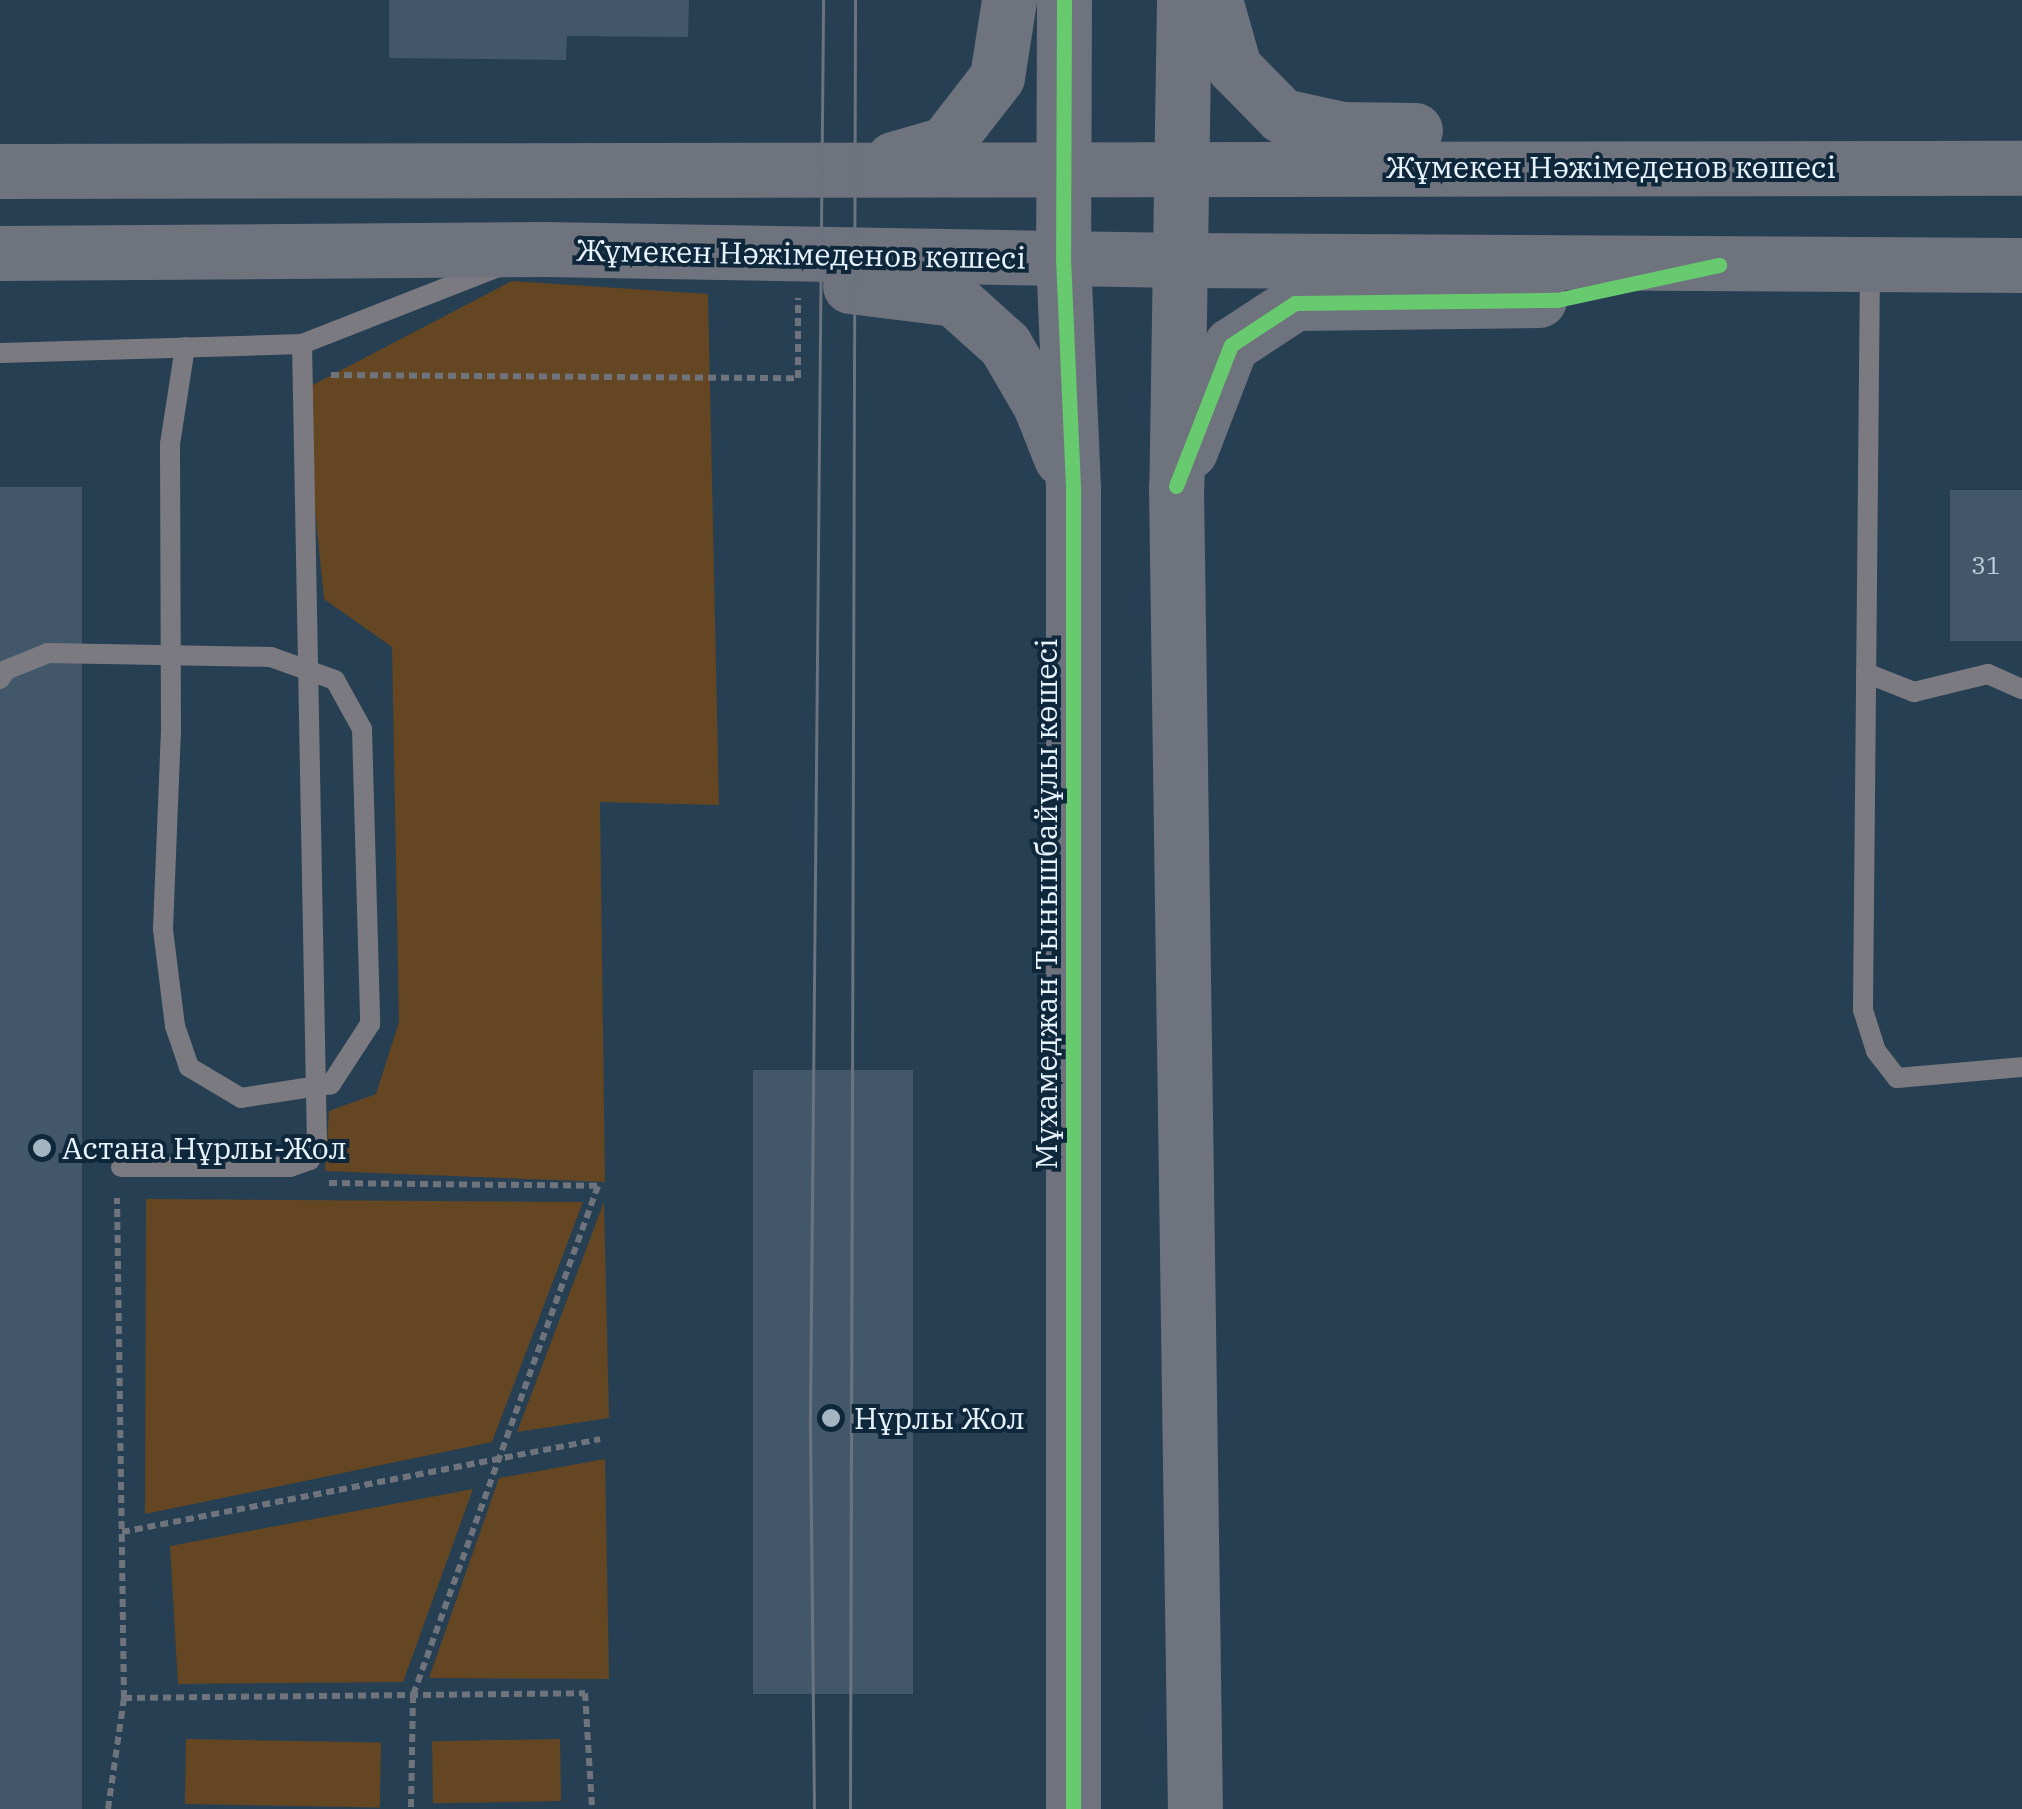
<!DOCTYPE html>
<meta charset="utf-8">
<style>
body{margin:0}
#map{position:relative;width:2022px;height:1809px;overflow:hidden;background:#263f52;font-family:"IBM Plex Serif",serif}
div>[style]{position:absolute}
.green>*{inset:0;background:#644623;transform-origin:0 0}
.building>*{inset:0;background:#42586a;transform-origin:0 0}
.path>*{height:6px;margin-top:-3px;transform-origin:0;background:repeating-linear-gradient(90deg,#6f747c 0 8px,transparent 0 13px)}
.lane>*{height:20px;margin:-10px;padding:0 10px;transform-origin:10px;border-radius:10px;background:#7c7a81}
.secondary>*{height:55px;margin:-27.5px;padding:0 27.5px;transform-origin:27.5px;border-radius:27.5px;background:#6f737d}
.tram>*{height:2.5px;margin:-1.25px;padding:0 1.25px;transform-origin:1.25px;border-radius:1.25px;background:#6a737e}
.lane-bridge>*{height:20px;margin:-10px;padding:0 10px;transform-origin:10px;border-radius:10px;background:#7c7a81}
.cycleway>*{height:15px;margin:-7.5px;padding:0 7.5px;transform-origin:7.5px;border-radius:7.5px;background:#67ca6e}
.dots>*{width:28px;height:28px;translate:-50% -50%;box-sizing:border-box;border:5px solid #0f273b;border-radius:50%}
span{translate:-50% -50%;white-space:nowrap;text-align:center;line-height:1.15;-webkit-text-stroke:8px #0f273b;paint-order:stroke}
.number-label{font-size:25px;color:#becdda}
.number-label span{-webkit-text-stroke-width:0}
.street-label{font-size:30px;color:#e8f4ff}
.poi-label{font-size:30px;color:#e8f4ff}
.left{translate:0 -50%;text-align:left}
</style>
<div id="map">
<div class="green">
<div style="clip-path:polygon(512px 281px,708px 294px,719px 805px,600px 802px,605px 1182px,325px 1171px,329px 1111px,376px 1094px,399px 1022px,392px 647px,324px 599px,303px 390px)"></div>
<div style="clip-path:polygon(146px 1199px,583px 1202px,492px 1442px,145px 1514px)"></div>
<div style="clip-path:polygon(604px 1202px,609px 1418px,517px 1432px)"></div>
<div style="clip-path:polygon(605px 1459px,609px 1679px,429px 1678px,499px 1478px)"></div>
<div style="clip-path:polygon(473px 1489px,403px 1682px,178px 1684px,170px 1546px)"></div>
<div style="left:186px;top:1739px;width:195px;height:65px;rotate:1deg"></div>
<div style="left:560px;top:1739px;width:62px;height:128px;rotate:89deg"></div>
</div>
<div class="building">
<div style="clip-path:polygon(389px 0,689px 0,688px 37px,567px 36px,566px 60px,389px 58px)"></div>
<div style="left:0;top:487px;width:82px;height:1322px"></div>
<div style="left:1950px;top:490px;width:72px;height:151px"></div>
<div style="left:753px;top:1070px;width:160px;height:624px"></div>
</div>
<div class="path">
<div style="left:331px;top:375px;width:467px;rotate:0.4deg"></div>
<div style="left:798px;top:378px;width:80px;rotate:-90deg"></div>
<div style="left:329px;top:1183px;width:269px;rotate:0.6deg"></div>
<div style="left:598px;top:1186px;width:542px;rotate:109.97deg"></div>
<div style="left:413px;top:1695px;width:114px;rotate:91deg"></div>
<div style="left:122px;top:1532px;width:487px;rotate:-11deg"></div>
<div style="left:124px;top:1698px;width:461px;rotate:-0.6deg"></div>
<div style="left:585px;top:1693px;width:116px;rotate:86.5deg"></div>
<div style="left:108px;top:1809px;width:112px;rotate:-81.8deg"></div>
<div style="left:124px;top:1698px;width:500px;rotate:-90.8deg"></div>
</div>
<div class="lane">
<div style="left:1870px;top:265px;width:745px;rotate:90.54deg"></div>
<div style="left:1863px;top:1010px;width:43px;rotate:72.4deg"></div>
<div style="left:1876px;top:1051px;width:34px;rotate:52deg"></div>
<div style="left:1897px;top:1078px;width:125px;rotate:-5deg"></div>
<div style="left:0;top:353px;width:302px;rotate:-1.7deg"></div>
<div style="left:302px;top:344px;width:211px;rotate:-21.4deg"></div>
<div style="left:1866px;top:673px;width:52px;rotate:21.6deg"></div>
<div style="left:1914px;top:692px;width:76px;rotate:-13.7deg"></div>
<div style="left:1988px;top:674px;width:37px;rotate:24deg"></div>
<div style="left:171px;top:733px;width:289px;rotate:-90.2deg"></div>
<div style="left:170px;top:444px;width:98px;rotate:-81.2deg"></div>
<div style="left:121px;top:1167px;width:169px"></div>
<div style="left:290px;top:1167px;width:21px;rotate:-19deg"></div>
<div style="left:310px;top:1160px;width:16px;rotate:-63deg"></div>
<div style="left:317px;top:1146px;width:802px;rotate:-91.07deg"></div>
</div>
<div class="secondary">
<div style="left:1064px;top:0;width:258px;rotate:90.2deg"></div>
<div style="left:1063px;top:258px;width:231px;rotate:87.5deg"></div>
<div style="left:1073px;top:489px;width:1320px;rotate:90deg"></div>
<div style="left:1184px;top:0;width:486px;rotate:90.9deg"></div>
<div style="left:1176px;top:486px;width:1323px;rotate:89.18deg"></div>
<div style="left:1215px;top:0;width:70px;rotate:74.2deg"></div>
<div style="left:1234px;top:67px;width:69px;rotate:45.6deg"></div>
<div style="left:1282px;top:116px;width:61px;rotate:12.2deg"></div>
<div style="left:1342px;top:129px;width:73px;rotate:0.8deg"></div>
<div style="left:893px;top:159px;width:54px;rotate:-16.1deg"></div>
<div style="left:945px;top:144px;width:85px;rotate:-52.2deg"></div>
<div style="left:997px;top:77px;width:78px;rotate:-81.1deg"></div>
<div style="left:0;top:171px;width:2022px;rotate:-0.09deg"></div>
<div style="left:0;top:253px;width:544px;rotate:-0.42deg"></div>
<div style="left:544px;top:249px;width:638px;rotate:0.99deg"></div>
<div style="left:1182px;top:260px;width:840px;rotate:0.34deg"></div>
<div style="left:850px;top:286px;width:105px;rotate:7.1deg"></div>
<div style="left:954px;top:299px;width:69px;rotate:42deg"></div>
<div style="left:1005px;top:345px;width:69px;rotate:59.7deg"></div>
<div style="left:1040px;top:405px;width:57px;rotate:68.4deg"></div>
<div style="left:1190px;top:451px;width:114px;rotate:-68.9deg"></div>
<div style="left:1231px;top:345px;width:77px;rotate:-33.3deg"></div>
<div style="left:1295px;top:303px;width:244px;rotate:-0.7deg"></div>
</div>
<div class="tram">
<div style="left:814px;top:1809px;width:392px;rotate:-90.6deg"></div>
<div style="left:810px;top:1417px;width:1417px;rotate:-89.47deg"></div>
<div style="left:850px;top:1809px;width:1809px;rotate:-89.84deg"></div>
</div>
<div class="lane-bridge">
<div style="left:0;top:679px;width:11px;rotate:-56deg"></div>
<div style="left:6px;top:670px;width:45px;rotate:-22deg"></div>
<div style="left:48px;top:653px;width:223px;rotate:1deg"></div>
<div style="left:271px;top:657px;width:68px;rotate:19.8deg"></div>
<div style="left:335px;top:680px;width:56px;rotate:61.1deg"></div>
<div style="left:362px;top:729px;width:295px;rotate:88.4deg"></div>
<div style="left:370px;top:1024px;width:72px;rotate:123deg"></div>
<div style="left:331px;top:1084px;width:91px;rotate:171.2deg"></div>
<div style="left:241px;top:1098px;width:61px;rotate:-149.2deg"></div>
<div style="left:189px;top:1067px;width:43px;rotate:-108.9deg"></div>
<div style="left:175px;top:1026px;width:98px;rotate:-97.1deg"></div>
<div style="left:163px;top:929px;width:196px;rotate:-87.7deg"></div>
</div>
<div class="cycleway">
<div style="left:1064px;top:0;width:258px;rotate:90.2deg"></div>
<div style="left:1063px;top:258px;width:231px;rotate:87.5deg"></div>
<div style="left:1073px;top:489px;width:1320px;rotate:90deg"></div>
<div style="left:1176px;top:486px;width:151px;rotate:-68.7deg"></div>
<div style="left:1231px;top:345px;width:77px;rotate:-33.3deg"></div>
<div style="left:1295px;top:303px;width:262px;rotate:-0.7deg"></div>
<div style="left:1557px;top:300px;width:166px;rotate:-12.2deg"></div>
</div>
<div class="dots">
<div style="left:42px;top:1148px;background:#a4b5c2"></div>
<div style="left:831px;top:1418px;background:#a4b5c2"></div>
</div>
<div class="number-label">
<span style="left:1986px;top:565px">31</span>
</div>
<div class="street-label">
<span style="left:1611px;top:167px">Жұмекен Нәжімеденов көшесі</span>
<span style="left:801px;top:254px;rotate:1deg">Жұмекен Нәжімеденов көшесі</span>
<span style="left:1046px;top:904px;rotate:-90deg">Мұхамеджан Тынышбайұлы көшесі</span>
</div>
<div class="poi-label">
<span class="left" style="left:62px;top:1148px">Астана Нұрлы-Жол</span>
<span class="left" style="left:854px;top:1418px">Нұрлы Жол</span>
</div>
</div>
